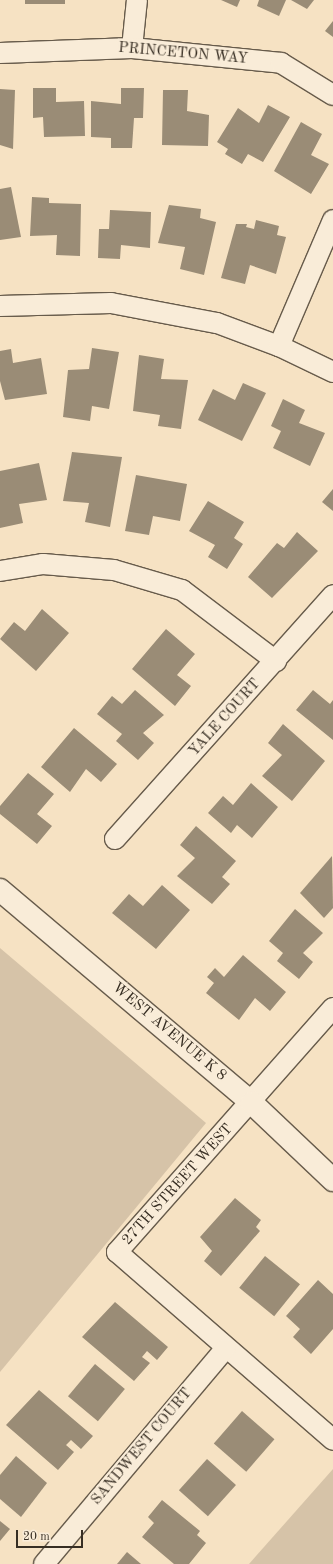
<!DOCTYPE html>
<style>
body{margin:0}
#map{position:relative;width:333px;height:1564px;overflow:hidden;background:#f6e2c3;font-family:"Old Standard TT",serif}
div>[style]{position:absolute}
.green>*{inset:0;background:#d6c3a8}
.building>*{inset:0;background:#9a8c76;transform-origin:0 0}
.roads{filter:drop-shadow(1px 0 #675b4b) drop-shadow(-1px 0 #675b4b) drop-shadow(0 1px #675b4b) drop-shadow(0 -1px #675b4b)}
.minor>*{height:20px;margin:-10px;padding:0 10px;transform-origin:10px;border-radius:10px;background:#f9ecd8}
.tertiary>*{height:22px;margin:-11px;padding:0 11px;transform-origin:11px;border-radius:11px;background:#f9ecd8}
span{translate:-50% -50%;white-space:nowrap;text-align:center;line-height:1.15;-webkit-text-stroke:4px #f9ecd8;paint-order:stroke}
.street-label{font-size:15px;color:#372e23}
.scale{position:absolute;left:16px;top:1530px;width:67px;height:18px;box-sizing:border-box;border:2px solid #372e23;border-top:0;padding-left:5px;font-size:12px;line-height:14px;white-space:nowrap;color:#372e23;-webkit-text-stroke:3px #f9ecd8;paint-order:stroke}
</style>
<div id="map">
<div class="green">
<div style="clip-path:polygon(0 948px,206px 1123px,0 1372px)"></div>
<div style="clip-path:polygon(333px 1469px,333px 1564px,249px 1564px)"></div>
</div>
<div class="building">
<div style="left:25px;top:0;width:40px;height:4px"></div>
<div style="clip-path:polygon(221px 0,240px 0,237px 7px)"></div>
<div style="clip-path:polygon(259px 0,286px 0,279px 16px,257px 6px)"></div>
<div style="clip-path:polygon(291px 0,314px 0,307px 9px)"></div>
<div style="clip-path:polygon(333px 21px,333px 37px,325px 31px)"></div>
<div style="clip-path:polygon(33px 88px,56px 88px,56px 102px,84px 101px,85px 136px,44px 137px,43px 117px,33px 118px)"></div>
<div style="clip-path:polygon(121px 88px,144px 88px,143px 118px,134px 118px,132px 148px,111px 148px,111px 138px,91px 137px,91px 101px,121px 104px)"></div>
<div style="clip-path:polygon(0 89px,15px 90px,13px 149px,0 145px)"></div>
<div style="clip-path:polygon(163px 90px,188px 90px,187px 111px,209px 115px,208px 146px,162px 145px)"></div>
<div style="clip-path:polygon(268px 105px,290px 117px,263px 162px,248px 154px,242px 164px,225px 154px,228px 149px,217px 142px,238px 108px,259px 123px)"></div>
<div style="clip-path:polygon(301px 122px,322px 134px,311px 155px,329px 164px,311px 194px,274px 171px)"></div>
<div style="clip-path:polygon(11px 187px,21px 237px,0 240px,0 189px)"></div>
<div style="clip-path:polygon(32px 197px,49px 198px,49px 203px,81px 204px,80px 256px,56px 255px,57px 235px,30px 236px)"></div>
<div style="clip-path:polygon(169px 205px,201px 209px,200px 218px,216px 222px,204px 275px,180px 269px,185px 247px,158px 243px)"></div>
<div style="clip-path:polygon(110px 210px,151px 212px,150px 248px,121px 245px,120px 259px,98px 258px,99px 229px,109px 229px)"></div>
<div style="clip-path:polygon(256px 220px,279px 226px,277px 235px,286px 237px,276px 274px,250px 265px,245px 284px,221px 278px,236px 224px,247px 224px,246px 227px,254px 229px)"></div>
<div style="clip-path:polygon(92px 348px,119px 352px,109px 409px,92px 406px,90px 421px,63px 417px,68px 370px,89px 369px)"></div>
<div style="clip-path:polygon(11px 349px,13px 363px,41px 358px,47px 394px,5px 400px,0 381px,0 351px)"></div>
<div style="clip-path:polygon(139px 355px,164px 359px,161px 379px,188px 380px,181px 429px,158px 426px,160px 415px,133px 411px)"></div>
<div style="clip-path:polygon(243px 383px,266px 393px,242px 441px,198px 420px,213px 389px,235px 400px)"></div>
<div style="clip-path:polygon(283px 399px,305px 410px,299px 423px,325px 433px,310px 466px,273px 448px,281px 431px,271px 426px)"></div>
<div style="clip-path:polygon(72px 452px,122px 457px,110px 527px,85px 522px,89px 503px,63px 501px)"></div>
<div style="clip-path:polygon(39px 463px,47px 500px,19px 504px,23px 523px,0 528px,0 471px)"></div>
<div style="clip-path:polygon(136px 475px,187px 484px,180px 521px,153px 516px,149px 535px,125px 531px)"></div>
<div style="clip-path:polygon(333px 489px,333px 511px,322px 502px)"></div>
<div style="clip-path:polygon(208px 501px,244px 522px,234px 538px,243px 544px,227px 569px,208px 557px,215px 545px,189px 531px)"></div>
<div style="clip-path:polygon(297px 532px,318px 551px,272px 598px,248px 577px,277px 543px,284px 548px)"></div>
<div style="clip-path:polygon(42px 609px,69px 633px,36px 671px,0 639px,14px 622px,25px 631px)"></div>
<div style="clip-path:polygon(166px 629px,195px 654px,177px 675px,191px 686px,175px 706px,132px 669px)"></div>
<div style="clip-path:polygon(135px 690px,164px 715px,143px 733px,154px 743px,138px 760px,116px 741px,122px 734px,97px 714px,112px 696px,122px 704px)"></div>
<div style="clip-path:polygon(313px 690px,330px 704px,333px 700px,333px 740px,296px 710px)"></div>
<div style="clip-path:polygon(283px 724px,325px 761px,292px 801px,262px 776px,282px 755px,268px 743px)"></div>
<div style="clip-path:polygon(74px 728px,117px 764px,101px 782px,86px 769px,70px 792px,41px 767px)"></div>
<div style="clip-path:polygon(28px 773px,54px 794px,37px 814px,52px 826px,37px 844px,0 814px,0 806px)"></div>
<div style="clip-path:polygon(251px 783px,278px 807px,252px 838px,237px 825px,231px 833px,208px 813px,223px 796px,233px 805px)"></div>
<div style="clip-path:polygon(196px 826px,236px 861px,222px 877px,230px 884px,212px 904px,177px 876px,195px 858px,180px 845px)"></div>
<div style="clip-path:polygon(332px 856px,333px 908px,324px 918px,300px 893px)"></div>
<div style="clip-path:polygon(162px 885px,190px 910px,156px 949px,112px 913px,129px 894px,143px 906px)"></div>
<div style="clip-path:polygon(295px 909px,323px 933px,303px 953px,313px 962px,299px 979px,277px 961px,283px 953px,269px 941px)"></div>
<div style="clip-path:polygon(243px 955px,286px 992px,270px 1011px,255px 998px,239px 1020px,206px 993px,214px 983px,207px 977px,215px 968px,224px 977px)"></div>
<div style="clip-path:polygon(235px 1198px,261px 1220px,256px 1227px,260px 1231px,221px 1276px,204px 1261px,212px 1251px,200px 1237px)"></div>
<div style="left:265px;top:1256px;width:45px;height:41px;rotate:39deg"></div>
<div style="clip-path:polygon(318px 1280px,333px 1294px,333px 1329px,311px 1354px,293px 1337px,300px 1329px,286px 1316px)"></div>
<div style="clip-path:polygon(115px 1302px,168px 1347px,157px 1360px,147px 1351px,142px 1357px,150px 1363px,134px 1381px,82px 1337px)"></div>
<div style="left:95px;top:1364px;width:39px;height:42px;rotate:40deg"></div>
<div style="clip-path:polygon(39px 1390px,93px 1436px,81px 1449px,71px 1440px,66px 1445px,74px 1452px,58px 1470px,6px 1425px)"></div>
<div style="left:242px;top:1411px;width:43px;height:43px;rotate:41deg"></div>
<div style="clip-path:polygon(16px 1456px,47px 1483px,21px 1517px,0 1499px,0 1475px)"></div>
<div style="left:207px;top:1459px;width:39px;height:42px;rotate:42deg"></div>
<div style="clip-path:polygon(162px 1500px,200px 1531px,197px 1535px,206px 1543px,189px 1564px,174px 1564px,142px 1537px,154px 1523px,148px 1517px)"></div>
<div style="clip-path:polygon(0 1521px,10px 1529px,0 1541px)"></div>
<div style="clip-path:polygon(127px 1552px,141px 1564px,117px 1564px)"></div>
</div>
<div class="roads">
<div class="minor">
<div style="left:132px;top:48px;width:48px;rotate:-84.1deg"></div>
<div style="left:0;top:53px;width:132px;rotate:-2.2deg"></div>
<div style="left:132px;top:48px;width:150px;rotate:5.7deg"></div>
<div style="left:281px;top:63px;width:61px;rotate:31.6deg"></div>
<div style="left:0;top:306px;width:111px;rotate:-1.5deg"></div>
<div style="left:111px;top:303px;width:108px;rotate:10.7deg"></div>
<div style="left:217px;top:323px;width:66px;rotate:20.4deg"></div>
<div style="left:279px;top:346px;width:60px;rotate:25.7deg"></div>
<div style="left:279px;top:346px;width:137px;rotate:-66.8deg"></div>
<div style="left:0;top:571px;width:44px;rotate:-9.2deg"></div>
<div style="left:43px;top:564px;width:71px;rotate:4.8deg"></div>
<div style="left:114px;top:570px;width:71px;rotate:16.4deg"></div>
<div style="left:182px;top:590px;width:118px;rotate:37.1deg"></div>
<div style="left:115px;top:839px;width:327px;rotate:-48.2deg"></div>
<div style="left:333px;top:1008px;width:326px;rotate:131.5deg"></div>
<div style="left:117px;top:1252px;width:286px;rotate:41deg"></div>
<div style="left:44px;top:1564px;width:281px;rotate:-49.9deg"></div>
</div>
<div class="tertiary">
<div style="left:0;top:890px;width:330px;rotate:40.2deg"></div>
<div style="left:252px;top:1103px;width:112px;rotate:43.5deg"></div>
</div>
</div>
<div class="street-label">
<span style="left:183px;top:54px;rotate:5deg">PRINCETON WAY</span>
<span style="left:225px;top:718px;rotate:-48deg">YALE COURT</span>
<span style="left:169px;top:1032px;rotate:40deg">WEST AVENUE K 8</span>
<span style="left:178px;top:1185px;rotate:-48deg">27TH STREET WEST</span>
<span style="left:142px;top:1447px;rotate:-50deg">SANDWEST COURT</span>
</div>
<div class="scale">20 m</div>
</div>
